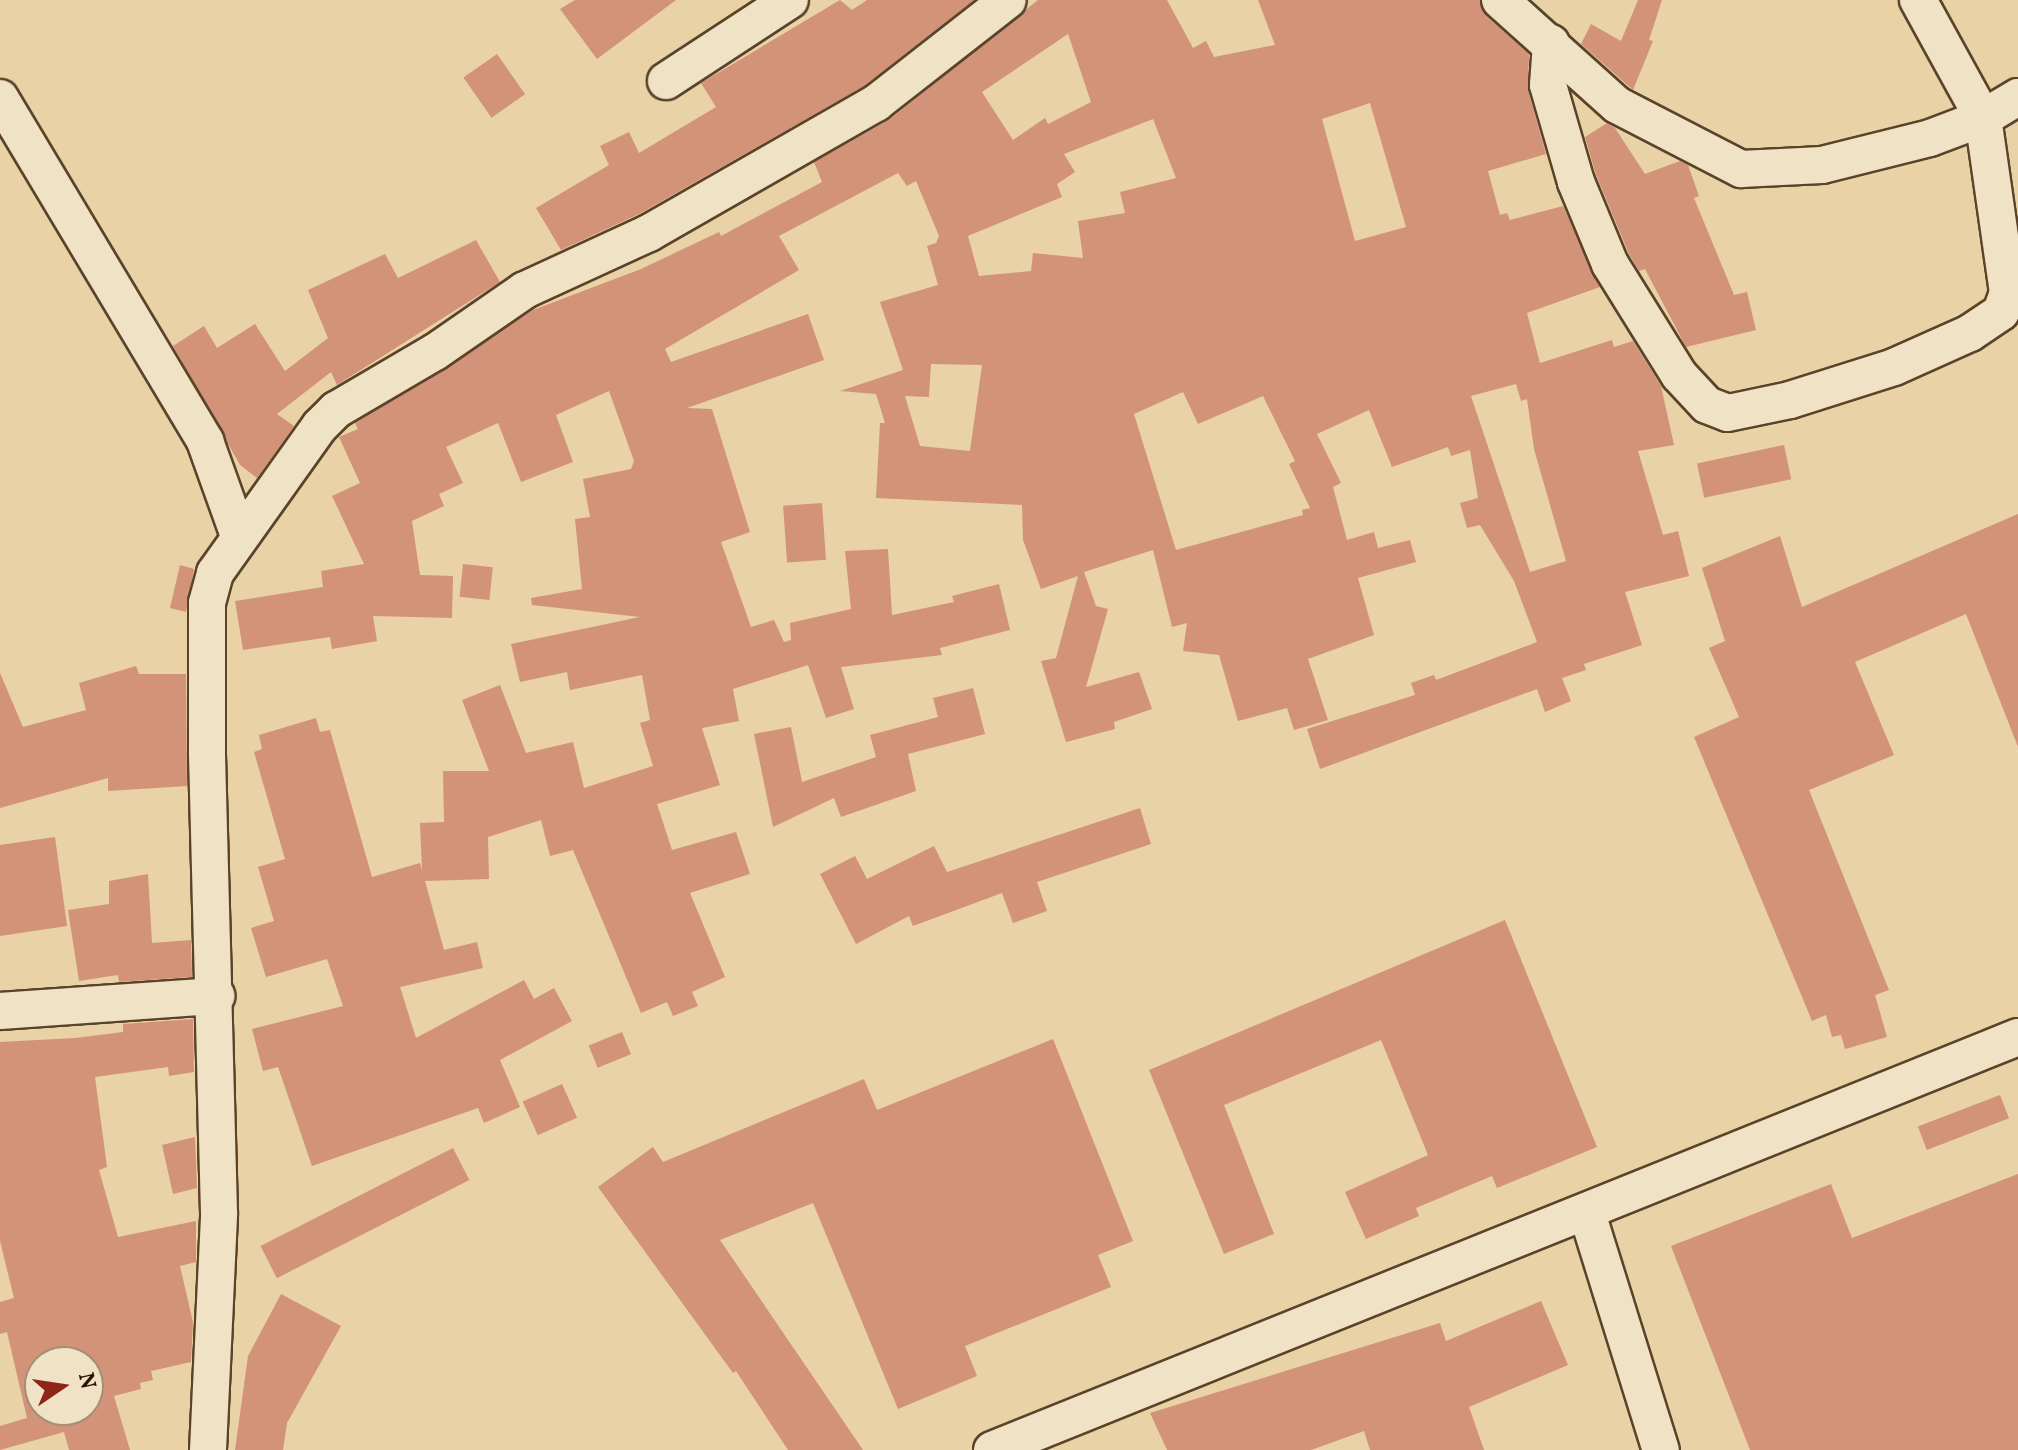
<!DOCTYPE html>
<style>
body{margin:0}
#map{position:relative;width:2018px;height:1450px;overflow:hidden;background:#e8d2a6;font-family:Vollkorn,serif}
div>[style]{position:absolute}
.building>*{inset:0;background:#d29378;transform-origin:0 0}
.roads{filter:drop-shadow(2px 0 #5b432a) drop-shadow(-2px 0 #5b432a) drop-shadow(0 2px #5b432a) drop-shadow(0 -2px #5b432a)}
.minor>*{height:36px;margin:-18px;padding:0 18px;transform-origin:18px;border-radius:18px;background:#f0e2c5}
span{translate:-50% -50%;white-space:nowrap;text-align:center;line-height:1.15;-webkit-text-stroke:6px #f0e2c5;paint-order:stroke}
.north{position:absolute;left:24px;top:1346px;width:80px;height:80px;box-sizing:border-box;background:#f0e2c5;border:2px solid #a28f76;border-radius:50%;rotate:77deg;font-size:22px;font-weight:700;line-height:32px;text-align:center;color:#2c1300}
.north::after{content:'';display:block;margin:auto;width:28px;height:36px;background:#8f2418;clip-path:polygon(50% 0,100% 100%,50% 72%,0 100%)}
</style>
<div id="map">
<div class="building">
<div style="clip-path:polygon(575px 0,676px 0,597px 59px,560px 9px)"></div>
<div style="clip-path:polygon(840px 0,852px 10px,867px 0,974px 0,864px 86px,639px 214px,561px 250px,536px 208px,609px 165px,600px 146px,629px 132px,639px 153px,716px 107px,701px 83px)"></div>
<div style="clip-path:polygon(evenodd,1038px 0,1167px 0,1193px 48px,1206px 41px,1214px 57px,1275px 45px,1258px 0,1480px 0,1486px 16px,1529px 54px,1528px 90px,1546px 154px,1488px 171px,1500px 215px,1507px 213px,1510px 220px,1563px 206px,1600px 287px,1527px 313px,1540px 363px,1612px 340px,1614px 347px,1633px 341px,1661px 386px,1674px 445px,1638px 451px,1663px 535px,1678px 531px,1689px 576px,1625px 592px,1642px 645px,1584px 664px,1586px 670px,1562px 678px,1571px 701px,1545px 712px,1537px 689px,1320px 769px,1307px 729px,1415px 695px,1411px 683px,1434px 675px,1436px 680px,1537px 642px,1514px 581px,1480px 525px,1467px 528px,1460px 503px,1478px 498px,1470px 450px,1451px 456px,1448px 447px,1392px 467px,1369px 410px,1317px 434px,1341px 483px,1333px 487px,1347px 540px,1374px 532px,1378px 548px,1410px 540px,1416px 562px,1358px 578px,1374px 635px,1308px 659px,1328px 720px,1294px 730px,1287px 708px,1238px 721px,1219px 655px,1183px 651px,1187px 623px,1172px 627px,1153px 550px,1084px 572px,1096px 606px,1108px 609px,1086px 687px,1139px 672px,1152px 709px,1114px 722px,1115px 729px,1066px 742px,1041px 661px,1056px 658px,1078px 576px,1041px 589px,1023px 540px,1022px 505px,876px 498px,880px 423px,885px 423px,876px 394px,840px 391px,903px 370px,880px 302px,938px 285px,927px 246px,936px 243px,939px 236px,916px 181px,907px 186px,898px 173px,779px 236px,799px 270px,665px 349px,671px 362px,808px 314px,824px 360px,687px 408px,712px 409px,750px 532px,721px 542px,751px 627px,774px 620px,784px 642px,791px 640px,790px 623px,851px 609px,845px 551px,888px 549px,892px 615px,954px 602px,952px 596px,999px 584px,1010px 630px,940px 648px,942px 655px,841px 667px,854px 709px,826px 718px,808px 665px,733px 689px,739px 721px,702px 728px,720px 785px,657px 804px,672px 850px,736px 832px,750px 874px,690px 893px,725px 977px,692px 992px,698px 1006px,673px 1016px,667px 1002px,641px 1013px,573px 850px,550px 856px,541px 820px,488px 837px,489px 879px,425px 881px,444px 950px,477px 942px,483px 968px,400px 987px,416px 1038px,524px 980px,534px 999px,554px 988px,572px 1021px,500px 1060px,520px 1107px,484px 1123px,478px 1108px,312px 1166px,278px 1067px,263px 1071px,252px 1029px,343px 1006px,327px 959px,266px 977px,251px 928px,274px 921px,258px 867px,285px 859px,254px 752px,262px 749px,259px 735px,316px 718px,320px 732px,330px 730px,372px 877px,420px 863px,422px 871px,420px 823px,444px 822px,443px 771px,489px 771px,462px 700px,500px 685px,526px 753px,573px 742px,584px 788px,653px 766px,640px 723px,650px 720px,642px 675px,570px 690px,567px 672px,520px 682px,511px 644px,640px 617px,532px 605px,531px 598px,582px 589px,575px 519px,590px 517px,583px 479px,631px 469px,634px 461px,609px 391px,556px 415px,573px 462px,521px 482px,498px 423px,446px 447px,463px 483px,439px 494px,444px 506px,412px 521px,420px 575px,453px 576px,452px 618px,373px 616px,377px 641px,332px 649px,330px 637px,243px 650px,235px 601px,323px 587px,321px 571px,364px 564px,332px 496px,360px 483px,339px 437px,358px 429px,355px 423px,533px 310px,641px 269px,719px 232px,721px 236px,822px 182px,814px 162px,889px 120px,1038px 0,1068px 34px,1091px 102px,1048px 124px,1045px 118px,1013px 140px,982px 92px,1068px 34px,1038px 0,1370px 103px,1406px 227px,1355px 241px,1322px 119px,1370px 103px,1038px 0,1153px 119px,1176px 178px,1120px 192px,1125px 213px,1078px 221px,1083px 258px,1033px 253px,1031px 271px,979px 276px,968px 236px,1062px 197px,1057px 184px,1075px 172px,1064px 154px,1153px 119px,1038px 0,931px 364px,982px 365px,970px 451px,920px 446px,905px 396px,929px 397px,931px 364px,1038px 0,1516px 384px,1521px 401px,1527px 399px,1534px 449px,1566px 561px,1530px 572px,1471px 396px,1516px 384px,1038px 0,1183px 392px,1198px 424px,1263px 396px,1295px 461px,1289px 464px,1310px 508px,1302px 510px,1303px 515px,1176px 550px,1134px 414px,1183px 392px)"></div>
<div style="clip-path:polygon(1638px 0,1662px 0,1649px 40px,1653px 41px,1633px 90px,1581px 44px,1591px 24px,1621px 41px)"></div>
<div style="left:497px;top:54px;width:49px;height:41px;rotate:55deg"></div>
<div style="clip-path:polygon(1607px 123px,1615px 128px,1645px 174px,1680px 161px,1688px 165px,1699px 196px,1694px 198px,1734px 295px,1747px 292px,1756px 330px,1686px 347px,1645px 269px,1639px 271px,1629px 254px,1596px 175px,1585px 137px)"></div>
<div style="clip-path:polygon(476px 240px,500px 282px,337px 385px,331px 372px,277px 414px,294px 426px,257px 478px,240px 465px,173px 346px,204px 326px,217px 348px,255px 324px,285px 371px,328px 338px,308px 290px,385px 254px,398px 278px)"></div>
<div style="left:1784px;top:445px;width:35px;height:89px;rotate:78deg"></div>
<div style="left:822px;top:503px;width:57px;height:39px;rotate:86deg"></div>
<div style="clip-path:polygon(2018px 514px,2018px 747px,1966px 614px,1855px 662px,1894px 755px,1809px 790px,1889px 990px,1875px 995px,1887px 1037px,1845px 1049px,1841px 1035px,1832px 1037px,1826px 1015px,1812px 1021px,1694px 737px,1739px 717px,1709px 648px,1725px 641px,1702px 568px,1780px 536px,1802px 607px)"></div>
<div style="left:463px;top:564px;width:30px;height:33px;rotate:6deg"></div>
<div style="clip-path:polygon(180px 565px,194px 569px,186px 612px,170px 608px)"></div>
<div style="clip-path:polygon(136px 666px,139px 674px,186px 674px,187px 786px,108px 791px,108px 778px,0 808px,0 673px,23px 727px,86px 710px,79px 683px)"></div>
<div style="clip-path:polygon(973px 688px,985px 734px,908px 754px,916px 791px,841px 817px,834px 798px,773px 827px,754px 734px,791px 727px,802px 782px,876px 757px,870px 735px,938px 717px,933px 698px)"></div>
<div style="clip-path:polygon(1140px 808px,1151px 844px,1037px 882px,1047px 911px,1013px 923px,1002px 893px,913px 926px,909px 916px,856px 944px,820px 874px,855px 856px,867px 879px,934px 846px,947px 872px)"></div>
<div style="clip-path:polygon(55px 837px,67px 926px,0 936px,0 845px)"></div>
<div style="clip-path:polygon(148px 874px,152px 943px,191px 940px,192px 977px,119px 982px,118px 975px,79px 981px,68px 910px,109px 904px,109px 881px)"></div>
<div style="clip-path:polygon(1505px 920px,1597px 1147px,1497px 1188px,1492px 1176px,1416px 1208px,1419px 1216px,1366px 1239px,1345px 1192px,1428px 1155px,1381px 1040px,1224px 1105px,1274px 1234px,1224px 1254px,1149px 1070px)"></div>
<div style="clip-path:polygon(evenodd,193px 1019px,194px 1072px,169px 1076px,168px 1067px,95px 1077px,107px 1167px,99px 1170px,118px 1237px,196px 1221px,196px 1262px,180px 1266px,193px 1322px,191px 1362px,151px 1371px,153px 1380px,140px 1383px,141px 1389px,114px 1396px,130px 1450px,69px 1450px,64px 1432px,0 1450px,0 1426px,27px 1418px,7px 1332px,0 1334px,0 1302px,14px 1298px,0 1241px,0 1042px,75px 1038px,123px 1032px,123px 1024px,193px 1019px,40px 1362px,88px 1362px,88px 1410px,40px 1410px,40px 1362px)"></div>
<div style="left:622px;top:1032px;width:24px;height:36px;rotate:68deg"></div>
<div style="clip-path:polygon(1053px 1039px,1133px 1241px,1098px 1255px,1111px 1287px,965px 1346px,977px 1376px,898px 1409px,813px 1203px,720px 1240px,863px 1450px,788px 1450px,736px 1371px,733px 1373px,598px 1187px,653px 1147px,663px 1162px,864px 1079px,877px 1110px)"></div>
<div style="left:562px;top:1084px;width:37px;height:43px;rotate:66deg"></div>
<div style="left:2000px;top:1095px;width:25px;height:88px;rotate:69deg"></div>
<div style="clip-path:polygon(195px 1137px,197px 1188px,173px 1194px,162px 1145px)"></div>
<div style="left:453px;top:1148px;width:36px;height:216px;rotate:63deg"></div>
<div style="clip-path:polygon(2018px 1174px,2018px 1450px,1750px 1450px,1671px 1246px,1831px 1184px,1852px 1238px)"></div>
<div style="clip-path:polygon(281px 1294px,341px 1326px,287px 1423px,283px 1450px,235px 1450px,248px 1356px)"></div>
<div style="clip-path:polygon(1541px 1301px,1568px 1365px,1469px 1407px,1484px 1450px,1370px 1450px,1364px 1431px,1311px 1450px,1167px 1450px,1150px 1413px,1440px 1323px,1446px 1341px)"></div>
</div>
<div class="roads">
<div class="minor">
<div style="left:1500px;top:0;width:157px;rotate:41.9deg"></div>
<div style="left:1617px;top:105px;width:140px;rotate:27.3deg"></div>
<div style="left:1741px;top:169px;width:81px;rotate:-2.8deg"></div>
<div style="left:1822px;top:165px;width:111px;rotate:-14deg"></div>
<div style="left:1930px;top:138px;width:57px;rotate:-20.7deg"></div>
<div style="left:1983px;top:118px;width:41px;rotate:-31deg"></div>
<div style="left:1551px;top:43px;width:42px;rotate:94.1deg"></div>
<div style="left:1548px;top:85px;width:101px;rotate:73.9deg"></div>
<div style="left:1576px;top:182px;width:89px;rotate:67.5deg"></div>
<div style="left:1610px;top:264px;width:131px;rotate:58.1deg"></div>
<div style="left:1679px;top:375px;width:41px;rotate:47deg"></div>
<div style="left:1707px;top:405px;width:22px;rotate:21deg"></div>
<div style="left:1728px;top:413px;width:63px;rotate:-11.8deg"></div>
<div style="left:1790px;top:400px;width:109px;rotate:-17.6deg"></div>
<div style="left:1894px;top:367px;width:83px;rotate:-24.1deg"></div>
<div style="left:1970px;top:333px;width:37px;rotate:-34deg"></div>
<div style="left:2001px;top:312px;width:20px;rotate:-70deg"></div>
<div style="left:2008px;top:293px;width:177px;rotate:-98.1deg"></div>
<div style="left:1983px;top:118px;width:135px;rotate:-118.8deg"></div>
<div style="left:666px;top:81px;width:148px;rotate:-33.2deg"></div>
<div style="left:0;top:98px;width:400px;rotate:59.1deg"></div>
<div style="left:205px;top:441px;width:101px;rotate:70.3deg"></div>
<div style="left:0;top:1011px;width:217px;rotate:-4deg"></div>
<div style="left:1587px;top:1213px;width:248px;rotate:72.7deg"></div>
<div style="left:208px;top:1450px;width:237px;rotate:-87.3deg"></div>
<div style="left:219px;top:1213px;width:461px;rotate:-91.5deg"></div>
<div style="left:207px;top:752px;width:149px;rotate:-90deg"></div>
<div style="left:207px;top:603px;width:31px;rotate:-75deg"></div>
<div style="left:215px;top:573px;width:181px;rotate:-54.5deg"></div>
<div style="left:320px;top:426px;width:23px;rotate:-45deg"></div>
<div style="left:336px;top:410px;width:115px;rotate:-30.4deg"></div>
<div style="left:435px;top:352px;width:109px;rotate:-34.6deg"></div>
<div style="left:525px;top:290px;width:136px;rotate:-24.7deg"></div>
<div style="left:649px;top:233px;width:262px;rotate:-29.8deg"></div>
<div style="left:876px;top:103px;width:167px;rotate:-38deg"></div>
<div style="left:992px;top:1450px;width:1106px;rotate:-21.93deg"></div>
</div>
</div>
<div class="north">N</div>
</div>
